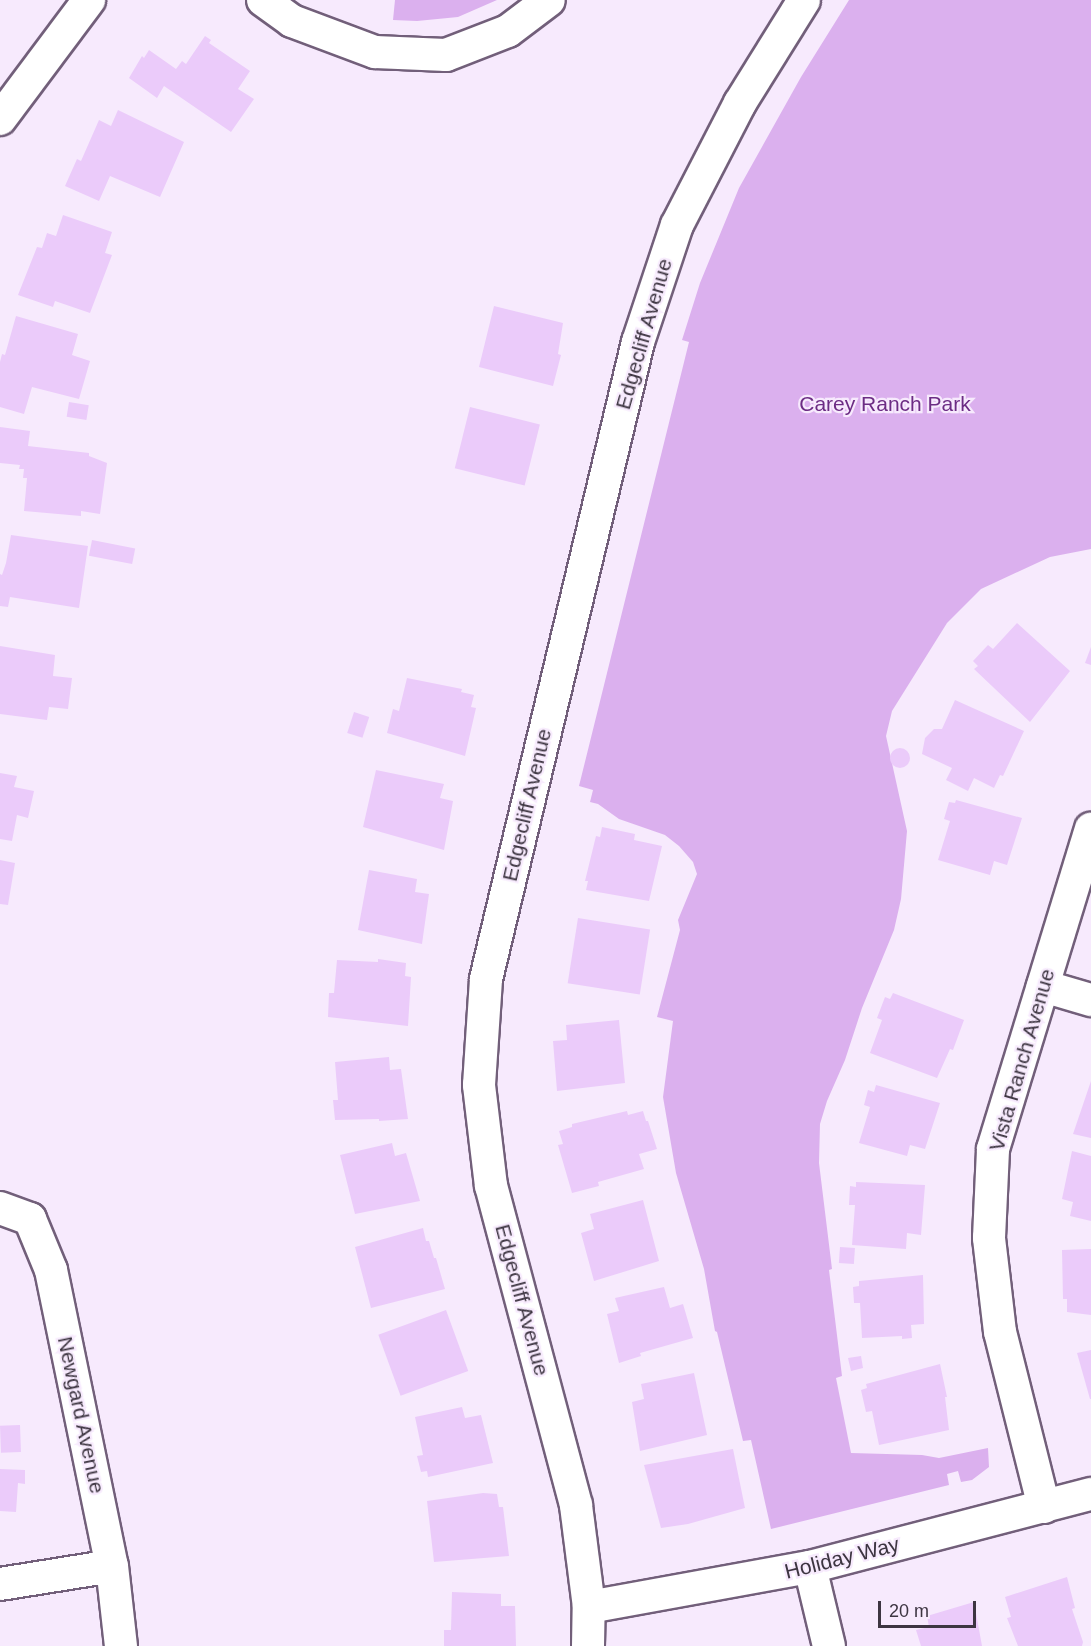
<!DOCTYPE html>
<style>
body{margin:0}
#map{position:relative;width:1091px;height:1646px;overflow:hidden;background:#f7eafd;font-family:Arial,sans-serif}
div>[style]{position:absolute}
.green>*{inset:0;background:#dbb0ee}
.building>*{inset:0;background:#ebcbfa;transform-origin:0 0}
.round{border-radius:50%}
.roads{filter:drop-shadow(2px 0 #725f7a) drop-shadow(-2px 0 #725f7a) drop-shadow(0 2px #725f7a) drop-shadow(0 -2px #725f7a)}
.minor>*{height:32px;margin:-16px;padding:0 16px;transform-origin:16px;border-radius:16px;background:#fff}
span{translate:-50% -50%;white-space:nowrap;text-align:center;line-height:1.15;-webkit-text-stroke:4.5px #f7eafd;paint-order:stroke}
.street-label{font-size:21px;color:#3d3541}
.park-label{font-size:21px;color:#6c2c84}
.scale{position:absolute;left:878px;top:1601px;width:98px;height:27px;box-sizing:border-box;border:3px solid #3d3541;border-top:0;padding-left:8px;font-size:18px;line-height:21px;white-space:nowrap;color:#3d3541;-webkit-text-stroke:4px #f7eafd;paint-order:stroke}
</style>
<div id="map">
<div class="green">
<div style="clip-path:polygon(395px 0,497px 0,458px 17px,417px 21px,393px 20px)"></div>
<div style="clip-path:polygon(849px 0,1091px 0,1091px 549px,1050px 557px,981px 589px,947px 623px,892px 711px,886px 736px,907px 831px,901px 899px,894px 930px,862px 1008px,845px 1060px,827px 1101px,820px 1124px,819px 1163px,832px 1269px,829px 1270px,842px 1376px,836px 1378px,851px 1453px,922px 1455px,939px 1458px,988px 1448px,989px 1467px,972px 1480px,961px 1482px,958px 1471px,947px 1474px,949px 1485px,771px 1529px,751px 1440px,743px 1441px,717px 1332px,715px 1331px,704px 1269px,676px 1173px,663px 1097px,673px 1021px,657px 1017px,680px 930px,678px 920px,697px 874px,693px 862px,679px 846px,665px 835px,619px 819px,598px 804px,590px 802px,593px 790px,579px 786px,689px 342px,682px 340px,700px 283px,739px 188px,801px 77px)"></div>
</div>
<div class="building">
<div style="clip-path:polygon(205px 36px,211px 40px,209px 43px,250px 71px,238px 89px,254px 99px,231px 132px,164px 86px,157px 98px,129px 78px,142px 56px,144px 58px,149px 50px,176px 69px,182px 61px,186px 64px)"></div>
<div style="clip-path:polygon(118px 110px,184px 142px,160px 197px,110px 176px,99px 201px,65px 186px,77px 159px,81px 161px,99px 120px,111px 126px)"></div>
<div style="clip-path:polygon(63px 215px,112px 232px,105px 253px,112px 255px,90px 313px,55px 301px,53px 307px,18px 295px,37px 247px,42px 248px,47px 233px,56px 236px)"></div>
<div style="clip-path:polygon(494px 306px,563px 323px,558px 354px,561px 355px,553px 386px,479px 367px)"></div>
<div style="clip-path:polygon(16px 316px,78px 334px,72px 355px,90px 361px,79px 399px,32px 387px,24px 414px,0 407px,0 362px,2px 354px,5px 355px)"></div>
<div style="left:69px;top:402px;width:20px;height:15px;rotate:9deg"></div>
<div style="left:470px;top:407px;width:72px;height:63px;rotate:14deg"></div>
<div style="clip-path:polygon(0 427px,30px 431px,28px 446px,89px 453px,89px 456px,107px 463px,100px 514px,81px 511px,81px 516px,24px 511px,27px 478px,23px 478px,24px 469px,19px 469px,20px 465px,0 463px)"></div>
<div style="clip-path:polygon(11px 535px,88px 546px,79px 608px,10px 597px,8px 607px,0 606px,0 574px,2px 575px,6px 563px)"></div>
<div style="left:92px;top:540px;width:44px;height:16px;rotate:11deg"></div>
<div style="clip-path:polygon(1017px 623px,1070px 671px,1030px 722px,974px 669px,978px 666px,973px 661px,988px 645px,993px 649px)"></div>
<div style="clip-path:polygon(0 646px,55px 655px,53px 676px,72px 678px,68px 709px,49px 707px,47px 720px,0 714px)"></div>
<div style="clip-path:polygon(1091px 647px,1091px 665px,1085px 663px)"></div>
<div style="clip-path:polygon(407px 678px,462px 689px,461px 692px,474px 695px,471px 707px,476px 708px,465px 756px,387px 733px,393px 709px,399px 711px)"></div>
<div style="clip-path:polygon(955px 700px,1024px 731px,1003px 776px,1000px 775px,994px 788px,974px 778px,968px 791px,946px 780px,952px 768px,922px 754px,925px 738px,934px 729px,942px 729px)"></div>
<div style="left:354px;top:712px;width:16px;height:22px;rotate:18deg"></div>
<div class="round" style="left:890px;top:748px;width:20px;height:20px"></div>
<div style="clip-path:polygon(376px 770px,444px 784px,440px 798px,453px 801px,444px 850px,363px 827px)"></div>
<div style="clip-path:polygon(0 773px,17px 776px,14px 787px,34px 791px,28px 818px,17px 815px,12px 841px,0 839px)"></div>
<div style="clip-path:polygon(956px 800px,1022px 818px,1007px 865px,994px 861px,990px 875px,938px 860px,950px 821px,944px 819px,949px 802px,955px 803px)"></div>
<div style="clip-path:polygon(602px 827px,635px 834px,634px 840px,662px 846px,649px 901px,586px 890px,588px 881px,585px 881px,596px 836px,600px 837px)"></div>
<div style="clip-path:polygon(0 860px,15px 863px,8px 905px,0 904px)"></div>
<div style="clip-path:polygon(369px 870px,417px 879px,415px 892px,429px 894px,422px 944px,358px 930px)"></div>
<div style="left:578px;top:918px;width:73px;height:66px;rotate:9deg"></div>
<div style="clip-path:polygon(378px 959px,406px 963px,405px 976px,411px 977px,408px 1026px,328px 1017px,329px 993px,334px 993px,337px 960px,378px 962px)"></div>
<div style="clip-path:polygon(893px 993px,964px 1020px,953px 1050px,950px 1049px,937px 1078px,870px 1053px,882px 1020px,877px 1018px,885px 997px,890px 999px)"></div>
<div style="clip-path:polygon(619px 1020px,625px 1083px,557px 1091px,553px 1041px,567px 1040px,566px 1025px)"></div>
<div style="clip-path:polygon(389px 1057px,390px 1070px,401px 1069px,408px 1119px,379px 1121px,379px 1119px,335px 1120px,333px 1100px,338px 1100px,335px 1062px)"></div>
<div style="clip-path:polygon(1091px 1081px,1091px 1138px,1073px 1134px)"></div>
<div style="clip-path:polygon(876px 1085px,940px 1103px,925px 1149px,910px 1145px,907px 1156px,859px 1143px,870px 1107px,864px 1105px,868px 1090px,874px 1092px)"></div>
<div style="clip-path:polygon(627px 1111px,628px 1115px,643px 1111px,646px 1121px,648px 1121px,657px 1149px,639px 1154px,644px 1169px,598px 1182px,599px 1186px,572px 1193px,558px 1145px,563px 1144px,559px 1131px,572px 1127px,572px 1124px)"></div>
<div style="clip-path:polygon(392px 1143px,395px 1156px,406px 1153px,420px 1201px,355px 1214px,340px 1155px)"></div>
<div style="clip-path:polygon(1072px 1151px,1091px 1156px,1091px 1221px,1070px 1216px,1073px 1202px,1062px 1199px)"></div>
<div style="clip-path:polygon(856px 1182px,925px 1185px,921px 1235px,907px 1233px,906px 1249px,852px 1245px,855px 1205px,849px 1205px,850px 1186px,856px 1187px)"></div>
<div style="clip-path:polygon(643px 1200px,659px 1261px,594px 1281px,581px 1233px,594px 1229px,590px 1214px)"></div>
<div style="clip-path:polygon(423px 1228px,426px 1241px,429px 1241px,434px 1258px,436px 1258px,445px 1289px,371px 1308px,355px 1247px)"></div>
<div style="left:840px;top:1247px;width:15px;height:16px;rotate:4deg"></div>
<div style="clip-path:polygon(1091px 1249px,1091px 1315px,1067px 1312px,1067px 1299px,1063px 1299px,1062px 1250px)"></div>
<div style="clip-path:polygon(923px 1275px,924px 1324px,911px 1325px,912px 1338px,902px 1339px,902px 1336px,862px 1338px,860px 1303px,854px 1303px,853px 1287px,859px 1286px,859px 1281px)"></div>
<div style="clip-path:polygon(664px 1287px,670px 1308px,683px 1304px,693px 1338px,640px 1353px,641px 1356px,619px 1363px,607px 1314px,619px 1311px,615px 1298px)"></div>
<div style="left:446px;top:1310px;width:65px;height:72px;rotate:70deg"></div>
<div style="clip-path:polygon(1091px 1350px,1091px 1399px,1090px 1399px,1077px 1353px)"></div>
<div style="clip-path:polygon(861px 1356px,863px 1368px,851px 1371px,848px 1358px)"></div>
<div style="clip-path:polygon(940px 1364px,947px 1397px,945px 1397px,949px 1430px,879px 1445px,872px 1411px,866px 1412px,861px 1390px,867px 1388px,866px 1384px)"></div>
<div style="clip-path:polygon(694px 1373px,707px 1435px,640px 1451px,632px 1402px,644px 1399px,641px 1384px)"></div>
<div style="clip-path:polygon(462px 1407px,465px 1418px,481px 1415px,493px 1463px,428px 1477px,427px 1471px,421px 1472px,417px 1456px,423px 1455px,415px 1417px)"></div>
<div style="left:20px;top:1425px;width:27px;height:20px;rotate:88deg"></div>
<div style="clip-path:polygon(733px 1449px,745px 1508px,688px 1524px,661px 1528px,644px 1465px)"></div>
<div style="clip-path:polygon(0 1469px,25px 1470px,25px 1484px,18px 1483px,16px 1512px,0 1511px)"></div>
<div style="clip-path:polygon(483px 1493px,497px 1494px,499px 1507px,503px 1507px,509px 1556px,434px 1562px,427px 1501px)"></div>
<div style="clip-path:polygon(1067px 1577px,1075px 1608px,1072px 1609px,1083px 1642px,1082px 1646px,1018px 1646px,1007px 1618px,1011px 1617px,1005px 1597px)"></div>
<div style="clip-path:polygon(452px 1592px,501px 1594px,501px 1606px,515px 1606px,516px 1646px,444px 1646px,444px 1630px,451px 1630px)"></div>
<div style="clip-path:polygon(974px 1602px,982px 1646px,921px 1646px,916px 1630px,929px 1627px,927px 1616px)"></div>
</div>
<div class="roads">
<div class="minor">
<div style="left:263px;top:0;width:36px;rotate:36deg"></div>
<div style="left:292px;top:21px;width:89px;rotate:20.5deg"></div>
<div style="left:375px;top:52px;width:71px;rotate:2.4deg"></div>
<div style="left:446px;top:55px;width:66px;rotate:-21.2deg"></div>
<div style="left:508px;top:31px;width:51px;rotate:-37.1deg"></div>
<div style="left:0;top:119px;width:149px;rotate:-53.2deg"></div>
<div style="left:1043px;top:986px;width:50px;rotate:16.3deg"></div>
<div style="left:0;top:1208px;width:32px;rotate:20deg"></div>
<div style="left:30px;top:1219px;width:55px;rotate:67.6deg"></div>
<div style="left:51px;top:1270px;width:302px;rotate:78.4deg"></div>
<div style="left:112px;top:1566px;width:81px;rotate:83.6deg"></div>
<div style="left:1044px;top:1507px;width:180px;rotate:-104.1deg"></div>
<div style="left:1000px;top:1332px;width:95px;rotate:-96.7deg"></div>
<div style="left:989px;top:1238px;width:89px;rotate:-87.4deg"></div>
<div style="left:993px;top:1149px;width:335px;rotate:-73deg"></div>
<div style="left:810px;top:1567px;width:81px;rotate:76.5deg"></div>
<div style="left:0;top:1584px;width:113px;rotate:-9.1deg"></div>
<div style="left:589px;top:1607px;width:225px;rotate:-10.3deg"></div>
<div style="left:810px;top:1567px;width:290px;rotate:-14.6deg"></div>
<div style="left:588px;top:1646px;width:39px;rotate:-89deg"></div>
<div style="left:589px;top:1607px;width:103px;rotate:-97.3deg"></div>
<div style="left:576px;top:1505px;width:330px;rotate:-104.9deg"></div>
<div style="left:491px;top:1186px;width:102px;rotate:-96.8deg"></div>
<div style="left:479px;top:1085px;width:106px;rotate:-86.2deg"></div>
<div style="left:486px;top:979px;width:655px;rotate:-76.58deg"></div>
<div style="left:638px;top:342px;width:123px;rotate:-71.6deg"></div>
<div style="left:677px;top:225px;width:137px;rotate:-62.7deg"></div>
<div style="left:740px;top:103px;width:121px;rotate:-58.1deg"></div>
</div>
</div>
<div class="street-label">
<span style="left:644px;top:334px;rotate:-74deg">Edgecliff Avenue</span>
<span style="left:527px;top:805px;rotate:-77deg">Edgecliff Avenue</span>
<span style="left:1022px;top:1060px;rotate:-74deg">Vista Ranch Avenue</span>
<span style="left:522px;top:1300px;rotate:75deg">Edgecliff Avenue</span>
<span style="left:81px;top:1415px;rotate:78deg">Newgard Avenue</span>
<span style="left:842px;top:1558px;rotate:-14deg">Holiday Way</span>
</div>
<div class="park-label">
<span style="left:885px;top:404px">Carey Ranch Park</span>
</div>
<div class="scale">20 m</div>
</div>
